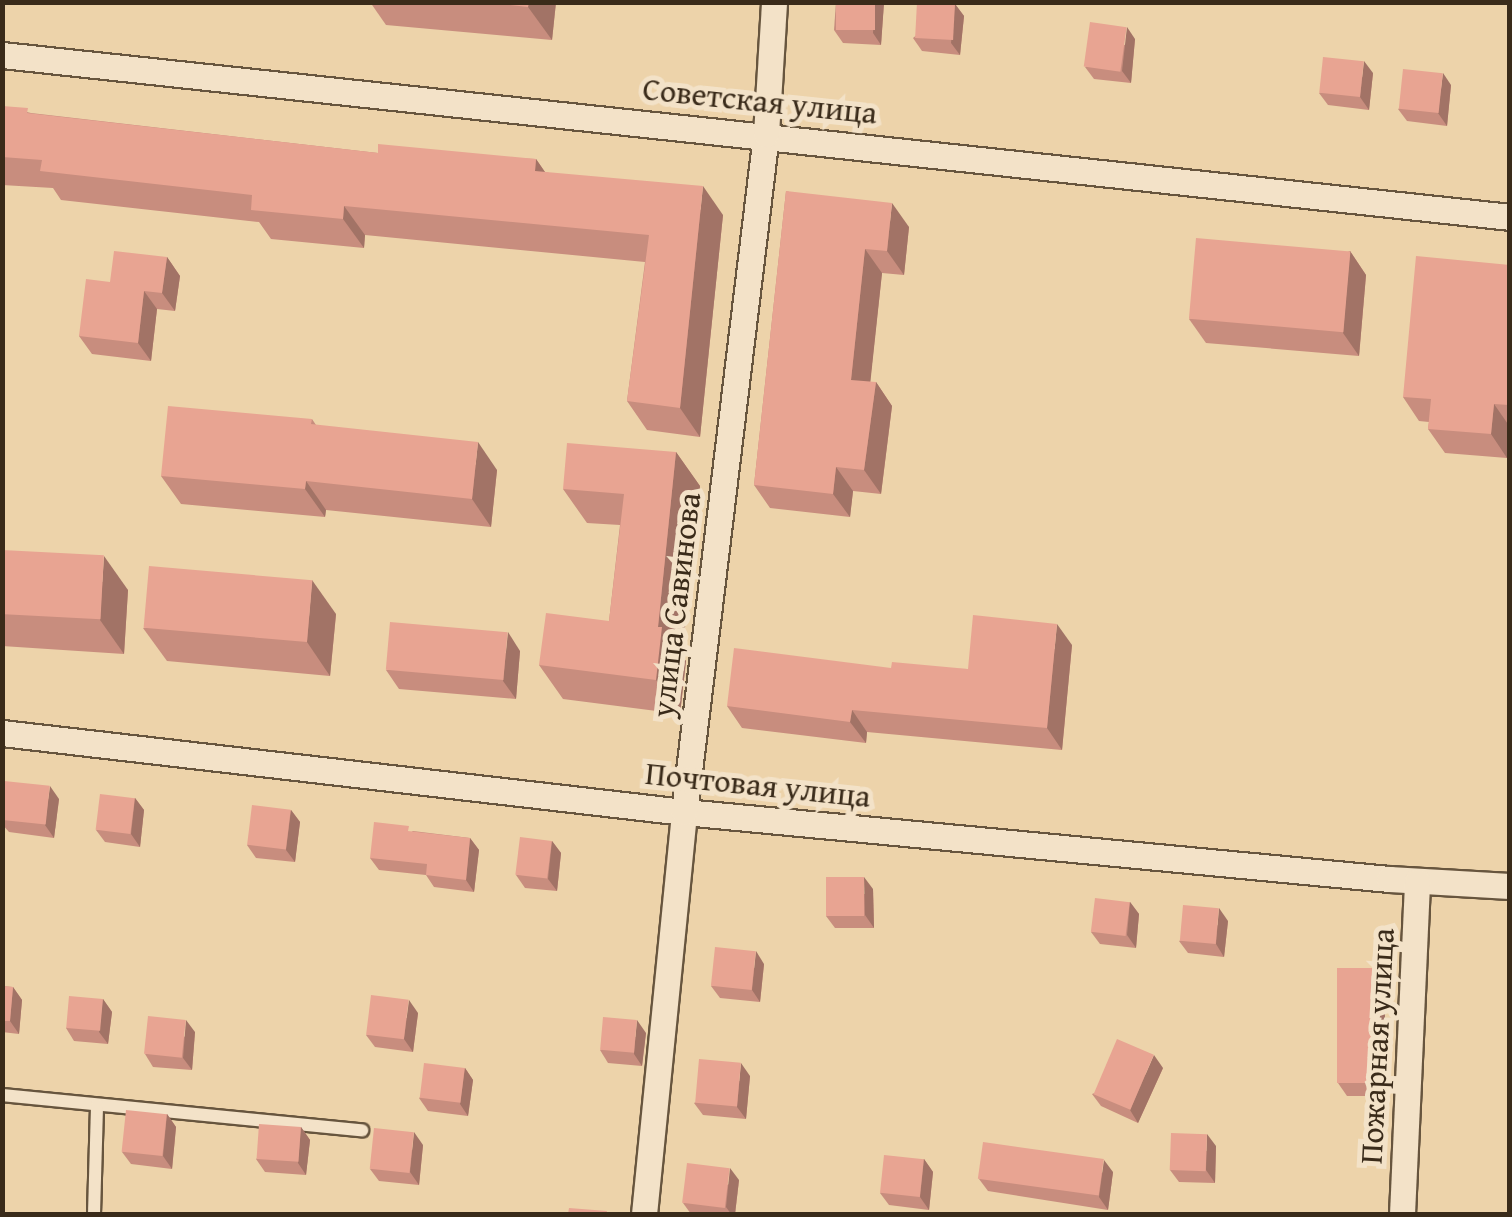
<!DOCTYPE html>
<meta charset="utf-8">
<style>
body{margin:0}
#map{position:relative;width:1512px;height:1217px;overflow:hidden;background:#edd3aa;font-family:"Gentium Book Plus",serif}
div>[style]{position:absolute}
.roads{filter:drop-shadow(2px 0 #67553e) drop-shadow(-2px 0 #67553e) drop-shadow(0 2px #67553e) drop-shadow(0 -2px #67553e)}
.service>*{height:12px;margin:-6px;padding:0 6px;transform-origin:6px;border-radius:6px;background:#f3e2c8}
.minor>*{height:25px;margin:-12.5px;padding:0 12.5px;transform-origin:12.5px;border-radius:12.5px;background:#f3e2c8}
.wall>*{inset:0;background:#c88d7e}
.shaded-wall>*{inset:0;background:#a27366}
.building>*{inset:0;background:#e8a492;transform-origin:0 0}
span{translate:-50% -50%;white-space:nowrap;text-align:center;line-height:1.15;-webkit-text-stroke:10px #f3e2c8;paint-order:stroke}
.street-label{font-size:32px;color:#3a2b1a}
.frame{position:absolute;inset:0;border:5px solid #3a2b1a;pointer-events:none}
</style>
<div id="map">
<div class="roads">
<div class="service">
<div style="left:2px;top:1095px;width:362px;rotate:5.6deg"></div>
<div style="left:94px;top:1214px;width:109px;rotate:-88.4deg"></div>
</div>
<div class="minor">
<div style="left:2px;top:55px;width:1517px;rotate:6.13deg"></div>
<div style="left:2px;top:733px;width:687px;rotate:6.61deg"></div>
<div style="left:684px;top:812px;width:708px;rotate:5.43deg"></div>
<div style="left:1389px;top:879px;width:121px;rotate:3.3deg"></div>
<div style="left:644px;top:1214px;width:404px;rotate:-84.3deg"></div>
<div style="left:684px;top:812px;width:683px;rotate:-83.1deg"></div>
<div style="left:766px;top:134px;width:132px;rotate:-86.5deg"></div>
<div style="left:1402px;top:1214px;width:333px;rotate:-87.4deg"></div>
</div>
</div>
<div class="wall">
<div style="clip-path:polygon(370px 2px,556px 2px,552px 40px,386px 25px)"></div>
<div style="clip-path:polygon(836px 2px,884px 2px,881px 45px,843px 43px,834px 30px)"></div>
<div style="clip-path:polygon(955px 4px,964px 16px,960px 55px,922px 51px,913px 38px)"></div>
<div style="clip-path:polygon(1135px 39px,1131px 83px,1094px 79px,1085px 67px)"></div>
<div style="clip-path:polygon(1373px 73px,1369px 110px,1328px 105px,1319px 93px)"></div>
<div style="clip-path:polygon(1451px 85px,1447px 126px,1407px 121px,1398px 109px)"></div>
<div style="clip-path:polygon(2px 106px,31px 113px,378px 153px,536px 159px,545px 172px,723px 215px,700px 437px,647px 430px,627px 401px,645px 262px,365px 235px,364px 248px,271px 239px,259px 222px,61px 200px,53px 188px,2px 185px)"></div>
<div style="clip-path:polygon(786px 191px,909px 227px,904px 275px,882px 273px,870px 382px,876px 382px,892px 406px,881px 494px,853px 491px,850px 517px,770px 508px,754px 485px)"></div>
<div style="clip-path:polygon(1350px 251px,1366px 275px,1359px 356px,1206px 343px,1189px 319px)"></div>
<div style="clip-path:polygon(167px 257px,180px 276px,175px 311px,157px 309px,151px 361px,92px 354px,79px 336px,110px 282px)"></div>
<div style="clip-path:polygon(1510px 265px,1510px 436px,1507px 458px,1445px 453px,1428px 429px,1429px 422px,1419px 421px,1403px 397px)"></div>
<div style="clip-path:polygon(312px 419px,316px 425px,497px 470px,491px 527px,326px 510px,325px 517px,181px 504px,161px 476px)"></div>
<div style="clip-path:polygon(676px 452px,700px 486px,682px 656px,686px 661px,680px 714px,563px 699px,539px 665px,609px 621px,620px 525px,587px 523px,563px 489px)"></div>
<div style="clip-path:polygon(2px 550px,128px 590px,124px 654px,2px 646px)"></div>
<div style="clip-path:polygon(336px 614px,330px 676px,167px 661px,143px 628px)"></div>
<div style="clip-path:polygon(1072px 645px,1062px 750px,867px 732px,866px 743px,742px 728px,727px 706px,891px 668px,968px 669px)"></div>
<div style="clip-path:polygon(520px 651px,516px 699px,399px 689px,386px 670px)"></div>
<div style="clip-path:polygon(2px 798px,59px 799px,54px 838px,9px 832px,2px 824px)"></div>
<div style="clip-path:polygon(135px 798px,144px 810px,140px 847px,105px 842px,96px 830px)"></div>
<div style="clip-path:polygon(291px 810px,300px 822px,295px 862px,256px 858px,247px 845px)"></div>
<div style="clip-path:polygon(413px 831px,470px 838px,479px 850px,474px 892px,434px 887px,426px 875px,379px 870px,370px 858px)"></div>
<div style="clip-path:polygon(552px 841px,561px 853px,557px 891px,525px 888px,516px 875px)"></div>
<div style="clip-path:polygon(873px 889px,874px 928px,835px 928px,826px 916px)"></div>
<div style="clip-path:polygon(1130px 902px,1139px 914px,1136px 948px,1100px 944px,1091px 932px)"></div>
<div style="clip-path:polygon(1228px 921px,1224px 957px,1188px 953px,1179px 941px)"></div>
<div style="clip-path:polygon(764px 964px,760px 1002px,720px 998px,711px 986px)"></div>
<div style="clip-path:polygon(1377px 968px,1385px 981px,1385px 1096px,1347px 1096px,1338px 1083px)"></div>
<div style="clip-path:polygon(2px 986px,13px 987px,22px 1000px,19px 1034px,2px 1032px)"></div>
<div style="clip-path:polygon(103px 999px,112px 1012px,108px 1044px,74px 1041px,66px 1028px)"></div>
<div style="clip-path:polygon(418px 1013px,413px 1052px,375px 1047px,366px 1035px)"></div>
<div style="clip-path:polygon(195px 1032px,192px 1070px,153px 1067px,145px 1054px)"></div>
<div style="clip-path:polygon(646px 1033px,642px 1066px,608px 1063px,600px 1050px)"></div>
<div style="clip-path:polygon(465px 1068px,473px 1080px,468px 1116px,428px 1111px,419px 1098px)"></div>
<div style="clip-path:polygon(1163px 1068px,1138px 1123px,1101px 1106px,1092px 1094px)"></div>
<div style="clip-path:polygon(750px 1076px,746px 1119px,703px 1115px,694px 1103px)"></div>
<div style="clip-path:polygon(167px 1114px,176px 1127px,172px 1169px,131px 1164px,122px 1152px)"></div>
<div style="clip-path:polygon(301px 1127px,310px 1140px,306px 1175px,265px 1172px,256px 1159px)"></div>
<div style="clip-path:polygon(423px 1145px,419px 1185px,379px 1181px,370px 1169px)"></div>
<div style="clip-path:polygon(1216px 1146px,1215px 1183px,1179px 1182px,1170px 1170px)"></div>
<div style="clip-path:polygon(924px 1159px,933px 1172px,929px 1210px,889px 1205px,880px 1193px)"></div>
<div style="clip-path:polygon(1113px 1172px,1108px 1210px,988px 1191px,979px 1179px)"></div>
<div style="clip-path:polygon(739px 1180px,735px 1214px,691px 1214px,683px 1203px)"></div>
</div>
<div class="shaded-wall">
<div style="clip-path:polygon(529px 2px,556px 2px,552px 40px,528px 7px)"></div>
<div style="clip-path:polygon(875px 2px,884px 3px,881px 45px,873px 33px)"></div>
<div style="clip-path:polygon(955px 4px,964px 16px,960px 55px,951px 43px)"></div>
<div style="clip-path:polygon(1127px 27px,1135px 39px,1131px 83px,1122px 71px)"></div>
<div style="clip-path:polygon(1364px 61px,1373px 73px,1369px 110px,1360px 97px)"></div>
<div style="clip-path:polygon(1443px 73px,1451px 85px,1447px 126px,1438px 113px)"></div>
<div style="clip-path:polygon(536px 159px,556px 188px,535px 171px)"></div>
<div style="clip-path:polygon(703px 186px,723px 215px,700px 437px,680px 408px)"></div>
<div style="clip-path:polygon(892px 203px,909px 227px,904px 275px,887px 251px)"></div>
<div style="clip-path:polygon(344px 206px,365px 235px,364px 248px,343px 219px)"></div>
<div style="clip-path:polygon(865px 249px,882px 273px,868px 404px,851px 380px)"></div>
<div style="clip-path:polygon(1350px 251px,1366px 275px,1359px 356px,1343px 333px)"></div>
<div style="clip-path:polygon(167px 257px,180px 276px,175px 311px,162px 293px)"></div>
<div style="clip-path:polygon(144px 291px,157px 309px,151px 361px,138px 343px)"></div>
<div style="clip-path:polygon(876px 382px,892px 406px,881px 494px,864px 470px)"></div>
<div style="clip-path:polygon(1494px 404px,1510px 427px,1507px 458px,1491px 434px)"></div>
<div style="clip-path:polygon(478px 442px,497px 470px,491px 527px,472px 499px)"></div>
<div style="clip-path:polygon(676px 452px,700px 486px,682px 656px,686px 661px,680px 714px,656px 680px,658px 627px)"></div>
<div style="clip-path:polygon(836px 467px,853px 491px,850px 517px,833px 494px)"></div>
<div style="clip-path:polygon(306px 481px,326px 510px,325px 517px,305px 489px)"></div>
<div style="clip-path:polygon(104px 556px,128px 590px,124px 654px,100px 620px)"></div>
<div style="clip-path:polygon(312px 580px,336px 614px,330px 676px,307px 642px)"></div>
<div style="clip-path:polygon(1057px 624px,1072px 645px,1062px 750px,1047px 728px)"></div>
<div style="clip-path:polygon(508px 632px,520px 651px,516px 699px,503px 681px)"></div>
<div style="clip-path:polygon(852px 710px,867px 732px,866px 743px,850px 722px)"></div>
<div style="clip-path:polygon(50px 786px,59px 799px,54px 838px,45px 825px)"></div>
<div style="clip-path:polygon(135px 798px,144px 810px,140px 847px,131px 834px)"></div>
<div style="clip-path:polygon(291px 810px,300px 822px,295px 862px,286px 850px)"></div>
<div style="clip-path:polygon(470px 838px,479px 850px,474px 892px,466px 880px)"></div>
<div style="clip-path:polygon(552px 841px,561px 853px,557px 891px,548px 879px)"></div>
<div style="clip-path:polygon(864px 877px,873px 889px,874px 928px,865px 915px)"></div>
<div style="clip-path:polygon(1130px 902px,1139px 914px,1136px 948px,1127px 935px)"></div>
<div style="clip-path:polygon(1219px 908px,1228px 921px,1224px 957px,1216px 944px)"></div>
<div style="clip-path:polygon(756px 951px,764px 964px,760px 1002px,752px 990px)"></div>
<div style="clip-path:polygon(1377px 968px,1385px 981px,1385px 1096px,1377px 1083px)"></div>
<div style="clip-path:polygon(13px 987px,22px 1000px,19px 1034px,10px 1021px)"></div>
<div style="clip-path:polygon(103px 999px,112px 1012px,108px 1044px,99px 1032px)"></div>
<div style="clip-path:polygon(409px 1000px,418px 1013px,413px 1052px,404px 1039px)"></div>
<div style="clip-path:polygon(186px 1020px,195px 1032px,192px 1070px,183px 1058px)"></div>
<div style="clip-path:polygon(637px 1020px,646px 1033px,642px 1066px,634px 1054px)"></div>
<div style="clip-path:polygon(1154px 1055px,1163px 1068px,1138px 1123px,1130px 1110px)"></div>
<div style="clip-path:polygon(741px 1063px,750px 1076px,746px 1119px,737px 1107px)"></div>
<div style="clip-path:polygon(465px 1068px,473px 1080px,468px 1116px,460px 1104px)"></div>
<div style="clip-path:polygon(167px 1114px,176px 1127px,172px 1169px,163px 1156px)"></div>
<div style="clip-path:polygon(301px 1127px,310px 1140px,306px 1175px,298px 1163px)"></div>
<div style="clip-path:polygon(414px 1132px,423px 1145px,419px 1185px,410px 1172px)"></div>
<div style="clip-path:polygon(1207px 1134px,1216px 1146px,1215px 1183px,1206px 1170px)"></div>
<div style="clip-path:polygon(924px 1159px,933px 1172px,929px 1210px,920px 1197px)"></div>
<div style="clip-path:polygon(1104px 1160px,1113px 1172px,1108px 1210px,1099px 1197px)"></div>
<div style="clip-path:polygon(730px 1168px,739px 1180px,735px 1214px,731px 1214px,726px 1207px)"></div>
</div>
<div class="building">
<div style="clip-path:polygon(484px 2px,529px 2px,528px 7px)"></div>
<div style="left:836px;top:2px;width:39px;height:28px"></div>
<div style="left:917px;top:2px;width:38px;height:36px;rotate:3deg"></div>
<div style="left:1090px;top:22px;width:37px;height:45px;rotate:8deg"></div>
<div style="left:1323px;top:57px;width:41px;height:36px;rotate:6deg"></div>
<div style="left:1403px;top:69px;width:40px;height:40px;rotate:6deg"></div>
<div style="clip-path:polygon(2px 106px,28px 108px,27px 113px,378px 153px,378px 144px,536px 159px,535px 171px,703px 186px,680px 408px,627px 401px,649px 235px,344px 206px,343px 219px,251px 210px,252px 195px,40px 171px,42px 160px,2px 157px)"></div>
<div style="clip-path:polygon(786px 191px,892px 203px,887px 251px,865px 249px,851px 380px,876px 382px,864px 470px,836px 467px,833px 494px,754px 485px)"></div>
<div style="left:1196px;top:238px;width:155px;height:81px;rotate:5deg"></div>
<div style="clip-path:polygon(114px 251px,167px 257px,162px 293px,144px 291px,138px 343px,79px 336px,86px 279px,110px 282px)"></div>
<div style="clip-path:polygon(1416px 256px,1510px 265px,1509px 405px,1494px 404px,1491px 434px,1428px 429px,1431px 399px,1403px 397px)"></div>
<div style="clip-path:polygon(168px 406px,312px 419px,311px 424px,478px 442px,472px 499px,306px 481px,305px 489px,161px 476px)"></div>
<div style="clip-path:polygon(567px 443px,676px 452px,658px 627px,662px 627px,656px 680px,539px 665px,546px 613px,609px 621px,624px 494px,563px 489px)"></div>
<div style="left:2px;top:550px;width:102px;height:64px;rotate:3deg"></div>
<div style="left:149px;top:566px;width:164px;height:62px;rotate:5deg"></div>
<div style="clip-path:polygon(973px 615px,1057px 624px,1047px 728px,852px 710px,850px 722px,727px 706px,734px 648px,891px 668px,892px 662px,968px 669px)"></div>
<div style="left:390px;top:622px;width:118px;height:48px;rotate:5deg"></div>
<div style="left:4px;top:781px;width:46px;height:39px;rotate:6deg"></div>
<div style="left:100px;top:794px;width:35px;height:36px;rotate:7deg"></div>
<div style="left:252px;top:805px;width:39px;height:40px;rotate:7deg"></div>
<div style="clip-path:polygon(374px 822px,409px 826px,408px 831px,470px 838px,466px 880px,426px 875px,427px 864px,370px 858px)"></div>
<div style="left:520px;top:837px;width:32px;height:38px;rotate:7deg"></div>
<div style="left:826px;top:877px;width:38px;height:39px"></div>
<div style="left:1095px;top:898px;width:35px;height:34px;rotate:7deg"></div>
<div style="left:1183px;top:905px;width:36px;height:36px;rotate:5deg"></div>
<div style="left:715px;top:947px;width:41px;height:39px;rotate:6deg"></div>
<div style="left:1337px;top:968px;width:40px;height:115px"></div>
<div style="clip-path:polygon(2px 986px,13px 987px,10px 1021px,2px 1021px)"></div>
<div style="left:371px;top:995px;width:38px;height:40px;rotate:7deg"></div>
<div style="left:69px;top:996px;width:34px;height:32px;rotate:5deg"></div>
<div style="left:148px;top:1016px;width:38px;height:38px;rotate:6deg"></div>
<div style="left:603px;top:1017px;width:34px;height:33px;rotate:5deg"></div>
<div style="left:1117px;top:1039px;width:40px;height:60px;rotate:23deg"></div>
<div style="left:699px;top:1059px;width:42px;height:44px;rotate:5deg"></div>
<div style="left:424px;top:1063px;width:41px;height:35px;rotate:7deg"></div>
<div style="left:126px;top:1110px;width:41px;height:42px;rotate:6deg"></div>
<div style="left:259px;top:1124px;width:42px;height:35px;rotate:4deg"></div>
<div style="left:374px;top:1128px;width:40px;height:41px;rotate:6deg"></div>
<div style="left:1171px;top:1133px;width:36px;height:37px;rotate:2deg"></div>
<div style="left:983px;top:1142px;width:122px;height:37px;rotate:8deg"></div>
<div style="left:884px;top:1155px;width:40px;height:38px;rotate:6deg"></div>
<div style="left:687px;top:1163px;width:43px;height:40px;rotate:7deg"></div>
<div style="clip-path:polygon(569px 1208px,607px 1211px,606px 1214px,568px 1214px)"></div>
</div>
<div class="street-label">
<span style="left:760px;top:101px;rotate:6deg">Советская улица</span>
<span style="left:676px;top:605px;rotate:-83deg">улица Савинова</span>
<span style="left:758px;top:785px;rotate:6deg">Почтовая улица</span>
<span style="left:1377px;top:1046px;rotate:-87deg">Пожарная улица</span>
</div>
<div class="frame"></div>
</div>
